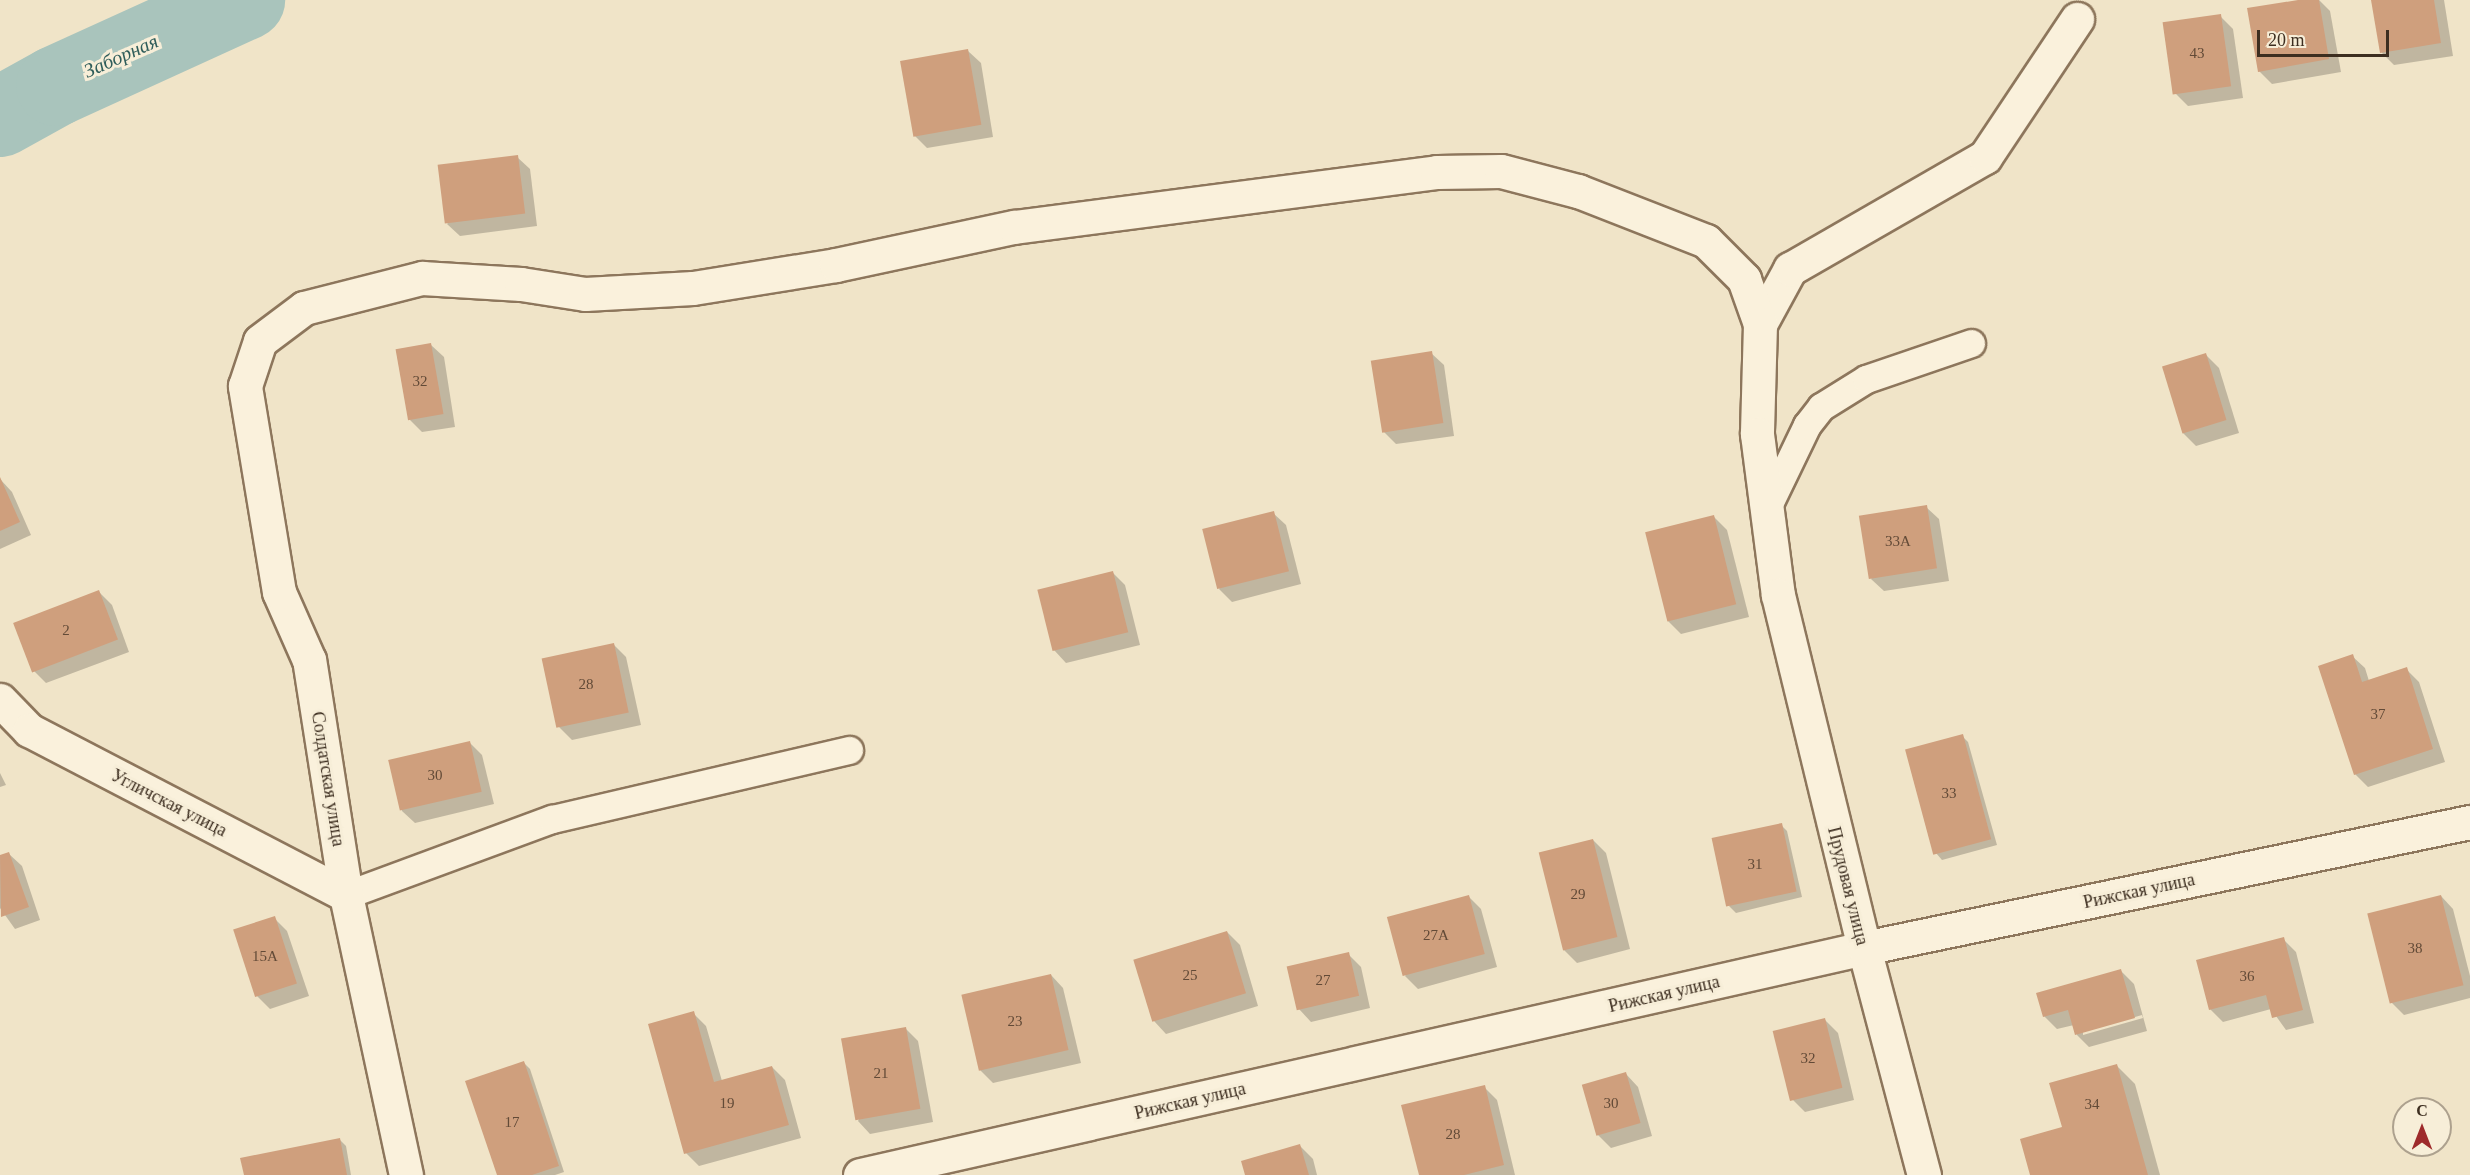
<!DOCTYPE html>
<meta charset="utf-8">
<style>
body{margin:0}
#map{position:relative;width:2470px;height:1175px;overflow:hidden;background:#f0e4c8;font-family:"Times New Roman",serif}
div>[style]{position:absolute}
.shadow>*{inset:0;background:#0003}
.river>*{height:80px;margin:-40px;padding:0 40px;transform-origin:40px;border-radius:40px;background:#a9c4bc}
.building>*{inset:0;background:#cf9f7d;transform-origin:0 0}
.roads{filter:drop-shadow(2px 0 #8d765c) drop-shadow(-2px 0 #8d765c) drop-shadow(0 2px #8d765c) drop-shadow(0 -2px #8d765c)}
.service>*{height:27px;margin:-13.5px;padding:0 13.5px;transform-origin:13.5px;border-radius:13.5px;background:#faf1dc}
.minor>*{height:33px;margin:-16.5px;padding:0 16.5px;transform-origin:16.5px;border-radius:16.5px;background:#faf1dc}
span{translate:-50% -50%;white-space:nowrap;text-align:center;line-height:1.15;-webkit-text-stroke:6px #f7eed8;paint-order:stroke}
.number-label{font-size:15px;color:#624a37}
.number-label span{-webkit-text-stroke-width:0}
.street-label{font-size:18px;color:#3d2e20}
.water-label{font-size:20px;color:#2f5d5a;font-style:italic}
.north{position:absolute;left:2392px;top:1097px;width:60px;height:60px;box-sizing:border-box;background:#f7eed8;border:2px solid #ada18e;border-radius:50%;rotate:0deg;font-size:16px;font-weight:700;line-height:24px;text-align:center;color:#3d2e20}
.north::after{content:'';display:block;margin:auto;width:21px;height:27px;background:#9e2a2b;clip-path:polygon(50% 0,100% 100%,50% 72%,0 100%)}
.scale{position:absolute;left:2257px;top:30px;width:132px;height:27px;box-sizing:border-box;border:3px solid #3d2e20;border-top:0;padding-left:8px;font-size:18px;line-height:21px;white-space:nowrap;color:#3d2e20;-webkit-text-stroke:4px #f7eed8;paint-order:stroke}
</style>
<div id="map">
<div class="shadow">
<div style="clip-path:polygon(2307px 0,2319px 0,2330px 11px,2341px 72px,2272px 84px,2259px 71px)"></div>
<div style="clip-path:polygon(2373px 0,2444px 0,2453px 56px,2394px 65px,2382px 53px)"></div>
<div style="clip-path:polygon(2220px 16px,2233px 29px,2243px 98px,2188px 106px,2175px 93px)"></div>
<div style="clip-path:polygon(968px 51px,981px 63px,993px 137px,927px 148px,914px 135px)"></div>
<div style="clip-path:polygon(517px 157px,530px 169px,537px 226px,460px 236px,447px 224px)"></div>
<div style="clip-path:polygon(431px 345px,444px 357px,455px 427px,422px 432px,410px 420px)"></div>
<div style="clip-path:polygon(1431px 353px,1444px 365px,1454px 436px,1396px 444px,1383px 431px)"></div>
<div style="clip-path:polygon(2206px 355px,2219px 368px,2239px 433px,2196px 446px,2183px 433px)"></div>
<div style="clip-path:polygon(0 479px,12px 492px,31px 535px,0 549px)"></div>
<div style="clip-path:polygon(1926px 507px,1939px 519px,1949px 581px,1884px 591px,1871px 579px)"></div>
<div style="clip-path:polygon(1273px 513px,1286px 525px,1301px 584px,1232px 602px,1219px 589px)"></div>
<div style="clip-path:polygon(1714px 517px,1727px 530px,1749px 617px,1681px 634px,1668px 621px)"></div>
<div style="clip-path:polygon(1112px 572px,1125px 585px,1140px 645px,1066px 663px,1054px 650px)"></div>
<div style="clip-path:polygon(99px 592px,112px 605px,129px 652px,46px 683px,33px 670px)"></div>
<div style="clip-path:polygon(613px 644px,626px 657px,641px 725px,572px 740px,559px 727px)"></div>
<div style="clip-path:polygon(2352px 656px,2365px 668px,2369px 681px,2406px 669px,2419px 682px,2445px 762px,2368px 787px,2355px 774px)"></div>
<div style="clip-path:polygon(1962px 736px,1968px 742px,1997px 845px,1942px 860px,1936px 853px)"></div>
<div style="clip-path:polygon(469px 742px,482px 755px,494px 804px,415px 823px,402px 811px,390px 762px)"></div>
<div style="clip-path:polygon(0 773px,6px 785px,0 787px)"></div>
<div style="clip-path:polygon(1781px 825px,1787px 831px,1802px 897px,1736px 913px,1729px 906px)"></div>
<div style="clip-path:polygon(1593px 840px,1606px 853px,1630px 949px,1577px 963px,1564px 950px)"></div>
<div style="clip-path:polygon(9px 854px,22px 866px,40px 920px,15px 929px,0 908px,0 857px)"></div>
<div style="clip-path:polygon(1468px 896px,1481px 909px,1497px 967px,1418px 989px,1405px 976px)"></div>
<div style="clip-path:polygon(2441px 896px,2453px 909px,2470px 976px,2470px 998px,2404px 1015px,2391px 1002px)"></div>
<div style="clip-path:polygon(274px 918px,287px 931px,309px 996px,270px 1009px,257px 996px)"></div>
<div style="clip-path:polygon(1227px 932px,1240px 945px,1258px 1006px,1166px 1034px,1154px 1021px)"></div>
<div style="clip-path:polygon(2283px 939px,2296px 952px,2314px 1023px,2286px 1030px,2271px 1009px,2223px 1022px,2210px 1009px)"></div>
<div style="clip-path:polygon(1348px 954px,1361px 967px,1370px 1008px,1311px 1022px,1299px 1009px)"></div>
<div style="clip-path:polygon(evenodd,2121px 971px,2134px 984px,2147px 1031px,2089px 1047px,2077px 1035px,2074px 1025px,2057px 1029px,2044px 1016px,2121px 971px,2142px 1015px,2143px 1018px,2083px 1035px,2083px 1032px,2142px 1015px)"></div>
<div style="clip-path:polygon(1051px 975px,1063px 988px,1081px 1063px,993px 1083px,980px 1070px)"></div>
<div style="clip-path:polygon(693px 1013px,706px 1026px,722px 1081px,772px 1067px,785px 1080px,801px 1138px,699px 1166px,686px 1153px)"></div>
<div style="clip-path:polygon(1825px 1020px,1838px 1033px,1854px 1100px,1805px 1112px,1792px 1099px)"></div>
<div style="clip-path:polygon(905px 1028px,918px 1041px,933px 1122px,870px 1134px,858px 1121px)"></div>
<div style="clip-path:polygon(524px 1063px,530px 1069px,564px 1172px,555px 1175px,498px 1175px)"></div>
<div style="clip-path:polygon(2117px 1066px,2135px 1084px,2160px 1175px,2031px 1175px,2063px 1128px)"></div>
<div style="clip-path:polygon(1626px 1074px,1638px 1087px,1652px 1136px,1611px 1148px,1598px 1135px)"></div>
<div style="clip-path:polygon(1484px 1087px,1497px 1100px,1515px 1175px,1420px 1175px)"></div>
<div style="clip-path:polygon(339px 1139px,346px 1146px,351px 1175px,245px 1175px)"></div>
<div style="clip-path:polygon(1300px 1146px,1313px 1159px,1317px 1175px,1247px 1175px)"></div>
</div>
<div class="river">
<div style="left:0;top:117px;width:64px;rotate:-29deg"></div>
<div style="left:56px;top:86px;width:208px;rotate:-24.5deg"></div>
</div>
<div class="building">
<div style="clip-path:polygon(2298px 0,2319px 0,2329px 59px,2258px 72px,2247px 8px)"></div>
<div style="clip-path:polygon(2371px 0,2434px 0,2441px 43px,2380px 53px)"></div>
<div style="left:2221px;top:14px;width:73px;height:59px;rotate:82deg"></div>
<div style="left:968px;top:49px;width:77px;height:69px;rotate:80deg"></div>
<div style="left:518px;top:155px;width:59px;height:81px;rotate:83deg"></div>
<div style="left:431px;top:343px;width:72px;height:36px;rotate:80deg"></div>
<div style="left:1432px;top:351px;width:73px;height:62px;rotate:81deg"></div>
<div style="left:2206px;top:353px;width:70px;height:46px;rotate:73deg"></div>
<div style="clip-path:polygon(0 477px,20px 522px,0 531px)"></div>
<div style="left:1927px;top:505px;width:64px;height:69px;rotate:81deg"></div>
<div style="left:1274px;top:511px;width:62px;height:74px;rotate:76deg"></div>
<div style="left:1714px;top:515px;width:92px;height:71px;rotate:76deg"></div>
<div style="left:1113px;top:571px;width:63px;height:78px;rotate:76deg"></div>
<div style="left:99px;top:590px;width:53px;height:92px;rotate:69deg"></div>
<div style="left:614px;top:643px;width:71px;height:74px;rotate:78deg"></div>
<div style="clip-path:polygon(2353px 654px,2362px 682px,2407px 667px,2433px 749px,2354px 775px,2318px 666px)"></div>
<div style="left:1963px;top:734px;width:109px;height:60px;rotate:75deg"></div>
<div style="left:470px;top:741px;width:52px;height:84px;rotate:77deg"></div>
<div style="left:1782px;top:823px;width:70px;height:72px;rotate:78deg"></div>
<div style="left:1593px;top:839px;width:101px;height:56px;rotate:76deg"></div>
<div style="clip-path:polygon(9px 852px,29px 907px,1px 917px,0 855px)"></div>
<div style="left:1469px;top:895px;width:61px;height:85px;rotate:75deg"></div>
<div style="left:2441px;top:895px;width:93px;height:76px;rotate:76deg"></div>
<div style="left:275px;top:916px;width:71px;height:44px;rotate:72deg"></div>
<div style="left:1227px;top:931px;width:65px;height:98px;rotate:73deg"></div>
<div style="clip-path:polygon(2284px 937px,2303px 1010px,2272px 1018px,2266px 995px,2209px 1010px,2196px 960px)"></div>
<div style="left:1349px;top:952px;width:45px;height:64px;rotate:77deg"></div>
<div style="clip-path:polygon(2121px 969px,2135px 1018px,2075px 1035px,2068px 1010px,2043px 1017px,2036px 993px)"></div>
<div style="left:1051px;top:974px;width:78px;height:92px;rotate:77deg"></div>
<div style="clip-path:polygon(694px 1011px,714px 1082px,772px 1066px,789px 1125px,684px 1154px,648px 1024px)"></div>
<div style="left:1825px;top:1018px;width:72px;height:54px;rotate:76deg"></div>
<div style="left:906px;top:1027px;width:83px;height:66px;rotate:80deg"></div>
<div style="clip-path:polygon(524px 1061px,559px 1166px,532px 1175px,497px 1175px,465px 1081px)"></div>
<div style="clip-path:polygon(2117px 1064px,2148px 1175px,2030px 1175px,2020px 1139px,2062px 1127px,2049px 1083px)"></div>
<div style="left:1626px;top:1072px;width:53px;height:46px;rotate:74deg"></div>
<div style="clip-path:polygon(1485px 1085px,1504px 1165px,1464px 1175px,1419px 1175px,1401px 1105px)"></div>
<div style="clip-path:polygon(340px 1138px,347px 1175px,244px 1175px,240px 1158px)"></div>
<div style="clip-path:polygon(1300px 1144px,1309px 1175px,1245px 1175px,1241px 1161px)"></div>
</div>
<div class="roads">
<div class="service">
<div style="left:1767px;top:508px;width:92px;rotate:-64.3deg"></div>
<div style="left:1807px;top:425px;width:23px;rotate:-52deg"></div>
<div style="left:1821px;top:407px;width:53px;rotate:-31.9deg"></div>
<div style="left:1866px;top:379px;width:111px;rotate:-18.9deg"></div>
<div style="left:346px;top:895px;width:220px;rotate:-20.3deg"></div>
<div style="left:552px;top:819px;width:305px;rotate:-13.1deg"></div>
</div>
<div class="minor">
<div style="left:1760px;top:324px;width:63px;rotate:-61.4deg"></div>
<div style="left:1790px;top:269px;width:225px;rotate:-29.9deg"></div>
<div style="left:1985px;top:157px;width:166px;rotate:-56.3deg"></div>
<div style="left:0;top:700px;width:42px;rotate:46deg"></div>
<div style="left:29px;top:730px;width:357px;rotate:27.5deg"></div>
<div style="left:406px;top:1175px;width:286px;rotate:-102.1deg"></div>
<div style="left:346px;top:895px;width:238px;rotate:-98.9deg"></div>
<div style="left:309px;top:660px;width:74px;rotate:-113.8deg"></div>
<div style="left:279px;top:592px;width:209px;rotate:-99.4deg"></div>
<div style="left:245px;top:386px;width:47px;rotate:-71.6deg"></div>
<div style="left:260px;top:341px;width:55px;rotate:-36.9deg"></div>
<div style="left:304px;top:308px;width:122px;rotate:-14.3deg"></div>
<div style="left:422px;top:278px;width:99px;rotate:3.5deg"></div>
<div style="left:521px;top:284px;width:65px;rotate:8.9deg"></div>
<div style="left:585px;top:294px;width:108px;rotate:-3.2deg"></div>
<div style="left:693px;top:288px;width:145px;rotate:-9.1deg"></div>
<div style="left:836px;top:265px;width:182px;rotate:-12.1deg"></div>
<div style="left:1014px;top:227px;width:427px;rotate:-7.4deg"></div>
<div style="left:1437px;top:172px;width:64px;rotate:-0.9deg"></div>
<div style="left:1501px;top:171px;width:80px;rotate:14.6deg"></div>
<div style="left:1578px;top:191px;width:137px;rotate:21.3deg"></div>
<div style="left:1706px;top:241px;width:54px;rotate:45deg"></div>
<div style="left:1744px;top:279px;width:48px;rotate:70.4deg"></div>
<div style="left:1760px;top:324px;width:110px;rotate:91.6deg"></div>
<div style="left:1757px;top:434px;width:162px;rotate:82.6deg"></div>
<div style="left:1778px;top:595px;width:363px;rotate:76.3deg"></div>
<div style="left:1864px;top:948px;width:235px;rotate:75.2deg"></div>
<div style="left:860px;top:1175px;width:1029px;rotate:-12.74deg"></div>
<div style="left:1864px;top:948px;width:619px;rotate:-11.75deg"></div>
</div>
</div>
<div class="number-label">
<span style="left:2197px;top:54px">43</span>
<span style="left:420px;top:382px">32</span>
<span style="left:1898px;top:542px">33А</span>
<span style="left:66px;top:631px">2</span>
<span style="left:586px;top:685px">28</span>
<span style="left:2378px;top:715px">37</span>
<span style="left:435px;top:776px">30</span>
<span style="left:1949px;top:794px">33</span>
<span style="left:1755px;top:865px">31</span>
<span style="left:1578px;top:895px">29</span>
<span style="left:1436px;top:936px">27А</span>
<span style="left:2415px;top:949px">38</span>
<span style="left:265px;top:957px">15А</span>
<span style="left:1190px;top:976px">25</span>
<span style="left:2247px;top:977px">36</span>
<span style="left:1323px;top:981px">27</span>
<span style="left:1015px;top:1022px">23</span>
<span style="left:1808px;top:1059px">32</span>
<span style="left:881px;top:1074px">21</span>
<span style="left:727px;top:1104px">19</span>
<span style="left:1611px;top:1104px">30</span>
<span style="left:2092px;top:1105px">34</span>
<span style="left:512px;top:1123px">17</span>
<span style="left:1453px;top:1135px">28</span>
</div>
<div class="street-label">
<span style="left:328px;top:779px;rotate:81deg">Солдатская улица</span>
<span style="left:169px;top:803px;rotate:27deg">Угличская улица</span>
<span style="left:1848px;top:886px;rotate:76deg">Прудовая улица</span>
<span style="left:2139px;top:891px;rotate:-12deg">Рижская улица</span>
<span style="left:1664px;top:994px;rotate:-13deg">Рижская улица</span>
<span style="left:1190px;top:1101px;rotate:-13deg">Рижская улица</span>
</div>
<div class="water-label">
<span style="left:121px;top:56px;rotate:-24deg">Заборная</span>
</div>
<div class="north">С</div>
<div class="scale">20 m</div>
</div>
